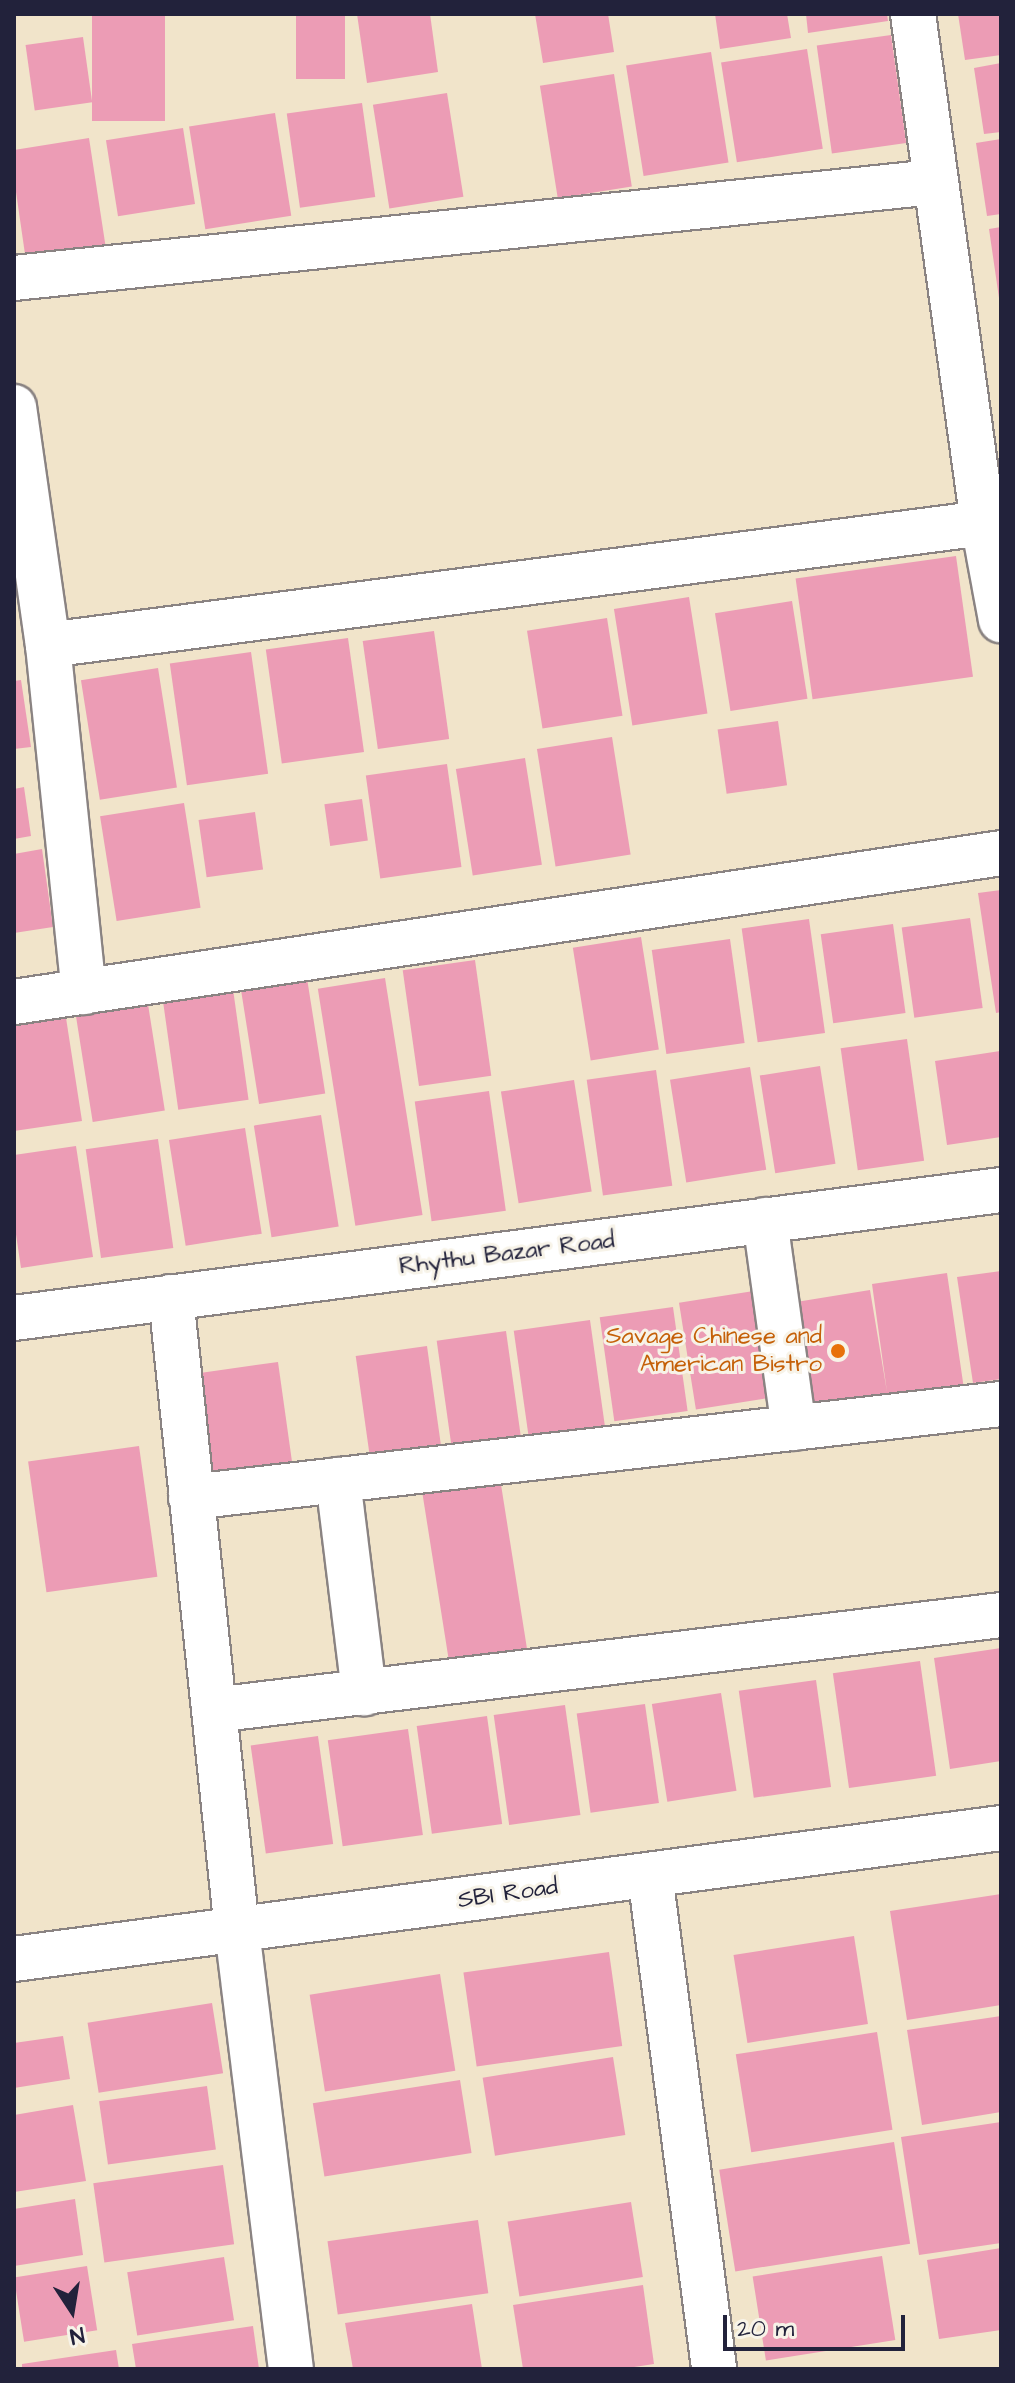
<!DOCTYPE html>
<style>
body{margin:0}
#map{position:relative;width:1015px;height:2383px;overflow:hidden;background:#f1e4ca;font-family:"Architects Daughter",sans-serif}
div>[style]{position:absolute}
.building>*{inset:0;background:#ec9cb5;transform-origin:0 0}
.roads{filter:drop-shadow(2px 0 #8a8382) drop-shadow(-2px 0 #8a8382) drop-shadow(0 2px #8a8382) drop-shadow(0 -2px #8a8382)}
.minor>*{height:44px;margin:-22px;padding:0 22px;transform-origin:22px;border-radius:22px;background:#fff}
.dots>*{width:22px;height:22px;translate:-50% -50%;box-sizing:border-box;border:4px solid #f7f3e8;border-radius:50%}
span{translate:-50% -50%;white-space:nowrap;text-align:center;line-height:1.15;-webkit-text-stroke:6px #f7f3e8;paint-order:stroke}
.street-label{font-size:24px;color:#22223b}
.food-label{font-size:24px;color:#c56008}
.right{translate:-100% -50%;text-align:right}
.frame{position:absolute;inset:0;border:16px solid #22223b;pointer-events:none}
.north{position:absolute;left:32px;top:2271px;width:80px;height:80px;-webkit-text-stroke:6px #f7f3e8;paint-order:stroke;rotate:168deg;font-size:22px;font-weight:700;line-height:32px;text-align:center;color:#22223b}
.north::after{content:'';display:block;margin:auto;width:28px;height:36px;background:#22223b;clip-path:polygon(50% 0,100% 100%,50% 72%,0 100%)}
.scale{position:absolute;left:723px;top:2315px;width:182px;height:36px;box-sizing:border-box;border:4px solid #22223b;border-top:0;padding-left:10px;font-size:24px;line-height:28px;white-space:nowrap;color:#22223b;-webkit-text-stroke:6px #f7f3e8;paint-order:stroke}
</style>
<div id="map">
<div class="building">
<div style="left:92px;top:14px;width:73px;height:107px"></div>
<div style="left:296px;top:14px;width:49px;height:65px"></div>
<div style="clip-path:polygon(357px 14px,430px 14px,438px 72px,367px 83px)"></div>
<div style="clip-path:polygon(535px 14px,608px 14px,614px 52px,543px 63px)"></div>
<div style="clip-path:polygon(715px 14px,787px 14px,791px 38px,720px 49px)"></div>
<div style="clip-path:polygon(806px 14px,887px 14px,888px 21px,808px 33px)"></div>
<div style="clip-path:polygon(958px 14px,1001px 14px,1001px 55px,965px 60px)"></div>
<div style="left:891px;top:35px;width:109px;height:75px;rotate:82deg"></div>
<div style="left:83px;top:37px;width:66px;height:58px;rotate:82deg"></div>
<div style="left:807px;top:49px;width:101px;height:87px;rotate:81deg"></div>
<div style="left:711px;top:52px;width:112px;height:86px;rotate:81deg"></div>
<div style="clip-path:polygon(1001px 63px,1001px 132px,984px 134px,974px 68px)"></div>
<div style="left:614px;top:74px;width:114px;height:75px;rotate:81deg"></div>
<div style="left:447px;top:93px;width:105px;height:75px;rotate:81deg"></div>
<div style="left:362px;top:103px;width:95px;height:76px;rotate:82deg"></div>
<div style="left:275px;top:113px;width:104px;height:87px;rotate:81deg"></div>
<div style="left:183px;top:128px;width:77px;height:78px;rotate:81deg"></div>
<div style="clip-path:polygon(89px 138px,106px 249px,26px 261px,14px 178px,14px 150px)"></div>
<div style="clip-path:polygon(1001px 139px,1001px 214px,987px 216px,976px 143px)"></div>
<div style="clip-path:polygon(1001px 227px,1001px 298px,999px 298px,989px 229px)"></div>
<div style="left:956px;top:556px;width:122px;height:162px;rotate:82deg"></div>
<div style="left:689px;top:597px;width:118px;height:76px;rotate:81deg"></div>
<div style="left:792px;top:601px;width:99px;height:78px;rotate:81deg"></div>
<div style="left:607px;top:618px;width:99px;height:81px;rotate:81deg"></div>
<div style="left:434px;top:631px;width:109px;height:72px;rotate:82deg"></div>
<div style="left:348px;top:638px;width:115px;height:83px;rotate:82deg"></div>
<div style="left:251px;top:652px;width:123px;height:82px;rotate:82deg"></div>
<div style="left:158px;top:668px;width:121px;height:78px;rotate:81deg"></div>
<div style="clip-path:polygon(21px 680px,31px 747px,14px 749px,14px 681px)"></div>
<div style="left:778px;top:721px;width:65px;height:61px;rotate:82deg"></div>
<div style="left:612px;top:737px;width:119px;height:76px;rotate:81deg"></div>
<div style="left:525px;top:758px;width:108px;height:70px;rotate:81deg"></div>
<div style="left:447px;top:764px;width:104px;height:82px;rotate:82deg"></div>
<div style="clip-path:polygon(24px 787px,31px 836px,14px 839px,14px 789px)"></div>
<div style="left:362px;top:799px;width:42px;height:38px;rotate:82deg"></div>
<div style="left:184px;top:803px;width:106px;height:85px;rotate:81deg"></div>
<div style="left:255px;top:812px;width:58px;height:57px;rotate:82deg"></div>
<div style="clip-path:polygon(42px 849px,53px 927px,14px 933px,14px 854px)"></div>
<div style="clip-path:polygon(1001px 890px,1001px 1012px,996px 1013px,978px 893px)"></div>
<div style="left:970px;top:918px;width:91px;height:69px;rotate:82deg"></div>
<div style="left:809px;top:919px;width:115px;height:68px;rotate:82deg"></div>
<div style="left:893px;top:924px;width:90px;height:73px;rotate:82deg"></div>
<div style="left:641px;top:937px;width:114px;height:69px;rotate:81deg"></div>
<div style="left:730px;top:939px;width:105px;height:79px;rotate:82deg"></div>
<div style="left:475px;top:960px;width:117px;height:73px;rotate:82deg"></div>
<div style="left:306px;top:972px;width:123px;height:67px;rotate:81deg"></div>
<div style="left:385px;top:978px;width:240px;height:68px;rotate:81deg"></div>
<div style="left:232px;top:982px;width:119px;height:71px;rotate:82deg"></div>
<div style="left:147px;top:998px;width:114px;height:73px;rotate:81deg"></div>
<div style="clip-path:polygon(64px 1005px,82px 1121px,14px 1131px,14px 1013px)"></div>
<div style="left:907px;top:1039px;width:123px;height:67px;rotate:82deg"></div>
<div style="clip-path:polygon(1000px 1051px,1001px 1137px,947px 1145px,935px 1061px)"></div>
<div style="left:820px;top:1066px;width:99px;height:61px;rotate:81deg"></div>
<div style="left:750px;top:1067px;width:104px;height:81px;rotate:81deg"></div>
<div style="left:656px;top:1070px;width:117px;height:70px;rotate:82deg"></div>
<div style="left:574px;top:1080px;width:113px;height:74px;rotate:81deg"></div>
<div style="left:489px;top:1091px;width:121px;height:75px;rotate:82deg"></div>
<div style="left:321px;top:1115px;width:113px;height:68px;rotate:81deg"></div>
<div style="left:245px;top:1128px;width:107px;height:77px;rotate:81deg"></div>
<div style="left:158px;top:1139px;width:110px;height:73px;rotate:82deg"></div>
<div style="clip-path:polygon(76px 1146px,93px 1257px,21px 1268px,14px 1221px,14px 1155px)"></div>
<div style="clip-path:polygon(1001px 1271px,1001px 1379px,973px 1383px,957px 1277px)"></div>
<div style="clip-path:polygon(947px 1273px,964px 1389px,805px 1405px,790px 1303px,870px 1290px,887px 1392px,872px 1284px)"></div>
<div style="left:760px;top:1290px;width:108px;height:82px;rotate:81deg"></div>
<div style="left:673px;top:1307px;width:105px;height:74px;rotate:82deg"></div>
<div style="left:590px;top:1320px;width:109px;height:77px;rotate:82deg"></div>
<div style="left:506px;top:1331px;width:106px;height:70px;rotate:82deg"></div>
<div style="left:427px;top:1346px;width:103px;height:72px;rotate:82deg"></div>
<div style="left:278px;top:1362px;width:103px;height:84px;rotate:82deg"></div>
<div style="left:139px;top:1446px;width:132px;height:112px;rotate:82deg"></div>
<div style="left:499px;top:1472px;width:181px;height:79px;rotate:81deg"></div>
<div style="clip-path:polygon(1001px 1648px,1001px 1761px,950px 1769px,934px 1658px)"></div>
<div style="left:920px;top:1661px;width:116px;height:88px;rotate:82deg"></div>
<div style="left:816px;top:1680px;width:108px;height:78px;rotate:82deg"></div>
<div style="left:721px;top:1693px;width:99px;height:70px;rotate:81deg"></div>
<div style="left:645px;top:1704px;width:100px;height:69px;rotate:82deg"></div>
<div style="left:565px;top:1705px;width:111px;height:72px;rotate:82deg"></div>
<div style="left:487px;top:1716px;width:109px;height:71px;rotate:82deg"></div>
<div style="left:408px;top:1729px;width:107px;height:81px;rotate:82deg"></div>
<div style="left:318px;top:1736px;width:109px;height:68px;rotate:82deg"></div>
<div style="clip-path:polygon(1001px 1894px,1001px 2005px,907px 2020px,890px 1911px)"></div>
<div style="left:854px;top:1936px;width:89px;height:122px;rotate:81deg"></div>
<div style="left:609px;top:1952px;width:95px;height:147px;rotate:82deg"></div>
<div style="left:440px;top:1974px;width:98px;height:132px;rotate:81deg"></div>
<div style="left:212px;top:2003px;width:71px;height:126px;rotate:81deg"></div>
<div style="clip-path:polygon(1001px 2016px,1001px 2112px,922px 2125px,907px 2030px)"></div>
<div style="left:877px;top:2032px;width:99px;height:143px;rotate:81deg"></div>
<div style="clip-path:polygon(63px 2036px,70px 2079px,14px 2088px,14px 2043px)"></div>
<div style="left:613px;top:2057px;width:79px;height:132px;rotate:81deg"></div>
<div style="left:460px;top:2080px;width:74px;height:149px;rotate:81deg"></div>
<div style="left:207px;top:2086px;width:64px;height:109px;rotate:82deg"></div>
<div style="clip-path:polygon(73px 2105px,86px 2181px,14px 2192px,14px 2115px)"></div>
<div style="clip-path:polygon(1001px 2122px,1001px 2243px,919px 2255px,901px 2137px)"></div>
<div style="left:894px;top:2142px;width:103px;height:177px;rotate:81deg"></div>
<div style="left:223px;top:2165px;width:80px;height:131px;rotate:82deg"></div>
<div style="clip-path:polygon(75px 2199px,83px 2255px,14px 2266px,14px 2209px)"></div>
<div style="left:631px;top:2202px;width:76px;height:125px;rotate:81deg"></div>
<div style="left:478px;top:2220px;width:74px;height:152px;rotate:82deg"></div>
<div style="clip-path:polygon(1001px 2248px,1001px 2330px,939px 2339px,927px 2260px)"></div>
<div style="left:882px;top:2256px;width:85px;height:131px;rotate:81deg"></div>
<div style="left:224px;top:2257px;width:64px;height:98px;rotate:81deg"></div>
<div style="left:87px;top:2266px;width:65px;height:74px;rotate:81deg"></div>
<div style="clip-path:polygon(643px 2285px,654px 2364px,621px 2369px,523px 2369px,513px 2305px)"></div>
<div style="clip-path:polygon(472px 2304px,482px 2369px,353px 2369px,345px 2323px)"></div>
<div style="clip-path:polygon(253px 2326px,259px 2369px,136px 2369px,132px 2344px)"></div>
<div style="clip-path:polygon(116px 2350px,119px 2369px,22px 2369px,22px 2364px)"></div>
</div>
<div class="roads">
<div class="minor">
<div style="left:913px;top:14px;width:514px;rotate:82.17deg"></div>
<div style="left:983px;top:523px;width:99px;rotate:79.5deg"></div>
<div style="left:14px;top:278px;width:925px;rotate:-5.96deg"></div>
<div style="left:14px;top:407px;width:240px;rotate:81.9deg"></div>
<div style="left:48px;top:645px;width:349px;rotate:84.1deg"></div>
<div style="left:48px;top:645px;width:943px;rotate:-7.43deg"></div>
<div style="left:14px;top:1002px;width:998px;rotate:-8.58deg"></div>
<div style="left:765px;top:1220px;width:210px;rotate:82.1deg"></div>
<div style="left:171px;top:1297px;width:636px;rotate:84.05deg"></div>
<div style="left:237px;top:1930px;width:442px;rotate:83deg"></div>
<div style="left:14px;top:1318px;width:995px;rotate:-7.39deg"></div>
<div style="left:338px;top:1480px;width:215px;rotate:83deg"></div>
<div style="left:191px;top:1497px;width:815px;rotate:-6.55deg"></div>
<div style="left:214px;top:1710px;width:793px;rotate:-6.88deg"></div>
<div style="left:650px;top:1875px;width:498px;rotate:82.6deg"></div>
<div style="left:14px;top:1959px;width:996px;rotate:-7.56deg"></div>
</div>
</div>
<div class="dots">
<div style="left:838px;top:1351px;background:#e8710a"></div>
</div>
<div class="street-label">
<span style="left:507px;top:1254px;rotate:-7deg">Rhythu Bazar Road</span>
<span style="left:508px;top:1894px;rotate:-8deg">SBI Road</span>
</div>
<div class="food-label">
<span class="right" style="left:822px;top:1351px">Savage Chinese and<br>American Bistro</span>
</div>
<div class="frame"></div>
<div class="north">N</div>
<div class="scale">20 m</div>
</div>
